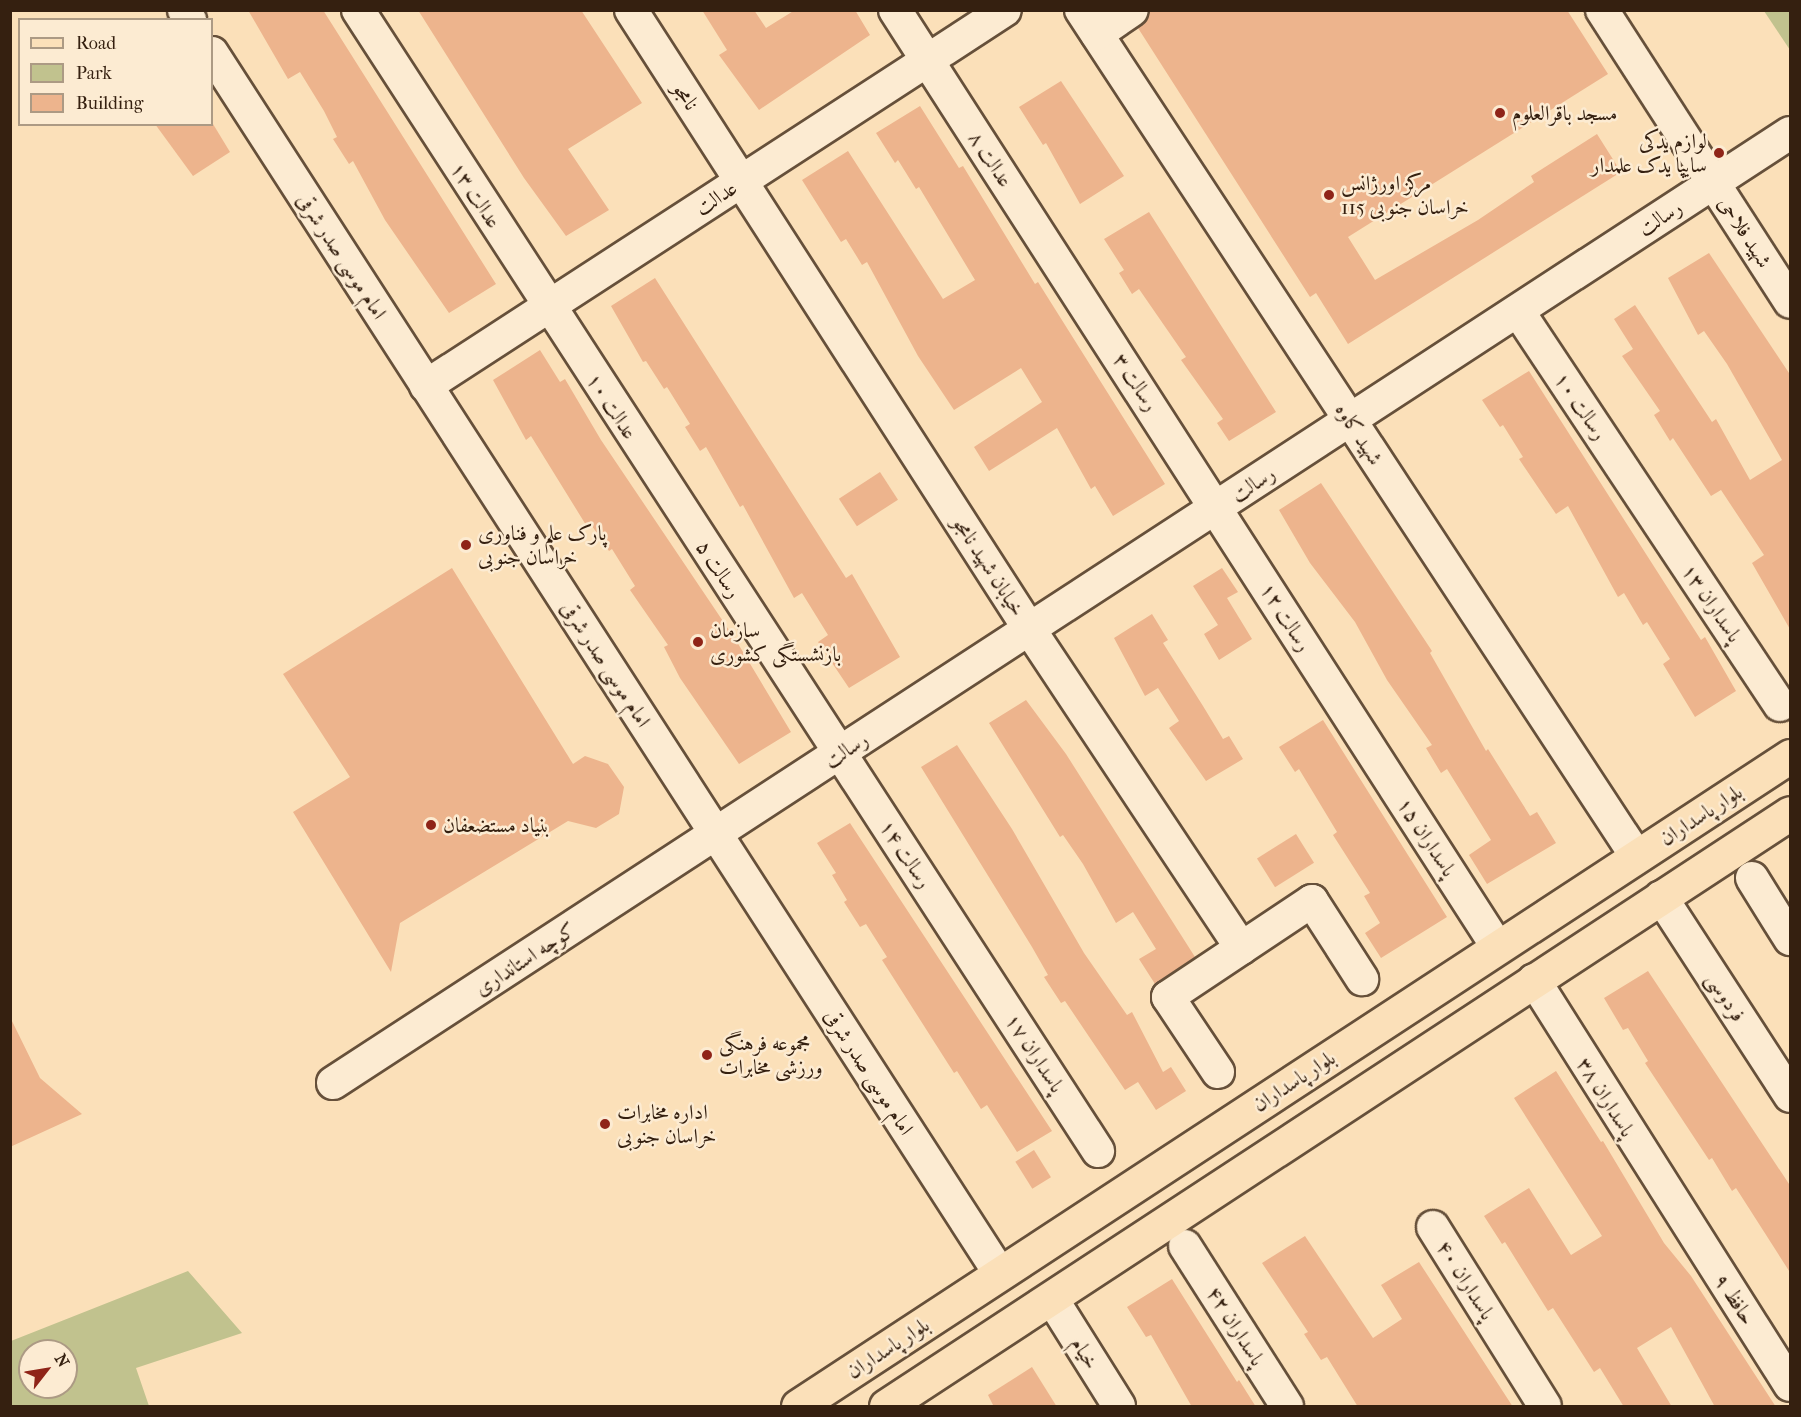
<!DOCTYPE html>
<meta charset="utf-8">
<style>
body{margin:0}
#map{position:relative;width:1801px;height:1417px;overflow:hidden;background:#fbe0b9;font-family:"IM FELL French Canon",Amiri,serif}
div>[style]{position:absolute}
.green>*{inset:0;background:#c1c28e}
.building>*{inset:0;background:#edb48d;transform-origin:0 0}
.roads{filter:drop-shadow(2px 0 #66503a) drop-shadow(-2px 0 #66503a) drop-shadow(0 2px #66503a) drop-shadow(0 -2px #66503a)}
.minor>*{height:32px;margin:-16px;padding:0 16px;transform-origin:16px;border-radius:16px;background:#fcebd2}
.major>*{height:33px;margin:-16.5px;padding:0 16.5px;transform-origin:16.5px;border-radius:16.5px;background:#fbe0b9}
.dots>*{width:16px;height:16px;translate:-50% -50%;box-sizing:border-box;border:3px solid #fcebd2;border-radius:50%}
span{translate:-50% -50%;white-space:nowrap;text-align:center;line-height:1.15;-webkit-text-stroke:5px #fcebd2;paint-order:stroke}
.street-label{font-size:21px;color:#352010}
.poi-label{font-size:21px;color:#352010}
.left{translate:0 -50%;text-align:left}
.right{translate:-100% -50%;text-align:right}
.frame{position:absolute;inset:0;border:12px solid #352010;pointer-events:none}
.legend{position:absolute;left:18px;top:18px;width:195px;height:108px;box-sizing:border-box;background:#fcebd2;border:2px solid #ac9a84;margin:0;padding:8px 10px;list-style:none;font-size:18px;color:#352010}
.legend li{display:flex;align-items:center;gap:12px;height:30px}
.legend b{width:30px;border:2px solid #ac9a84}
.north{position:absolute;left:18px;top:1339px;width:60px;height:60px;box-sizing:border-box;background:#fcebd2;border:2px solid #ac9a84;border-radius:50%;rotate:59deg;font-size:16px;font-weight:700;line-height:24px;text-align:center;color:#352010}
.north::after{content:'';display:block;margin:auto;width:21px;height:27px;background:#8f2418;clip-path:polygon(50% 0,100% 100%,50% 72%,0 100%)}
</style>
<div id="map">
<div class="green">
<div style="clip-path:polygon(1764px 11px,1790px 11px,1790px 50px)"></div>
<div style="clip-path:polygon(evenodd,188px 1271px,242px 1333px,136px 1368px,149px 1406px,11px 1406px,11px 1341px,188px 1271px,30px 1351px,66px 1351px,66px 1387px,30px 1387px,30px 1351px)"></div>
</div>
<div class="building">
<div style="clip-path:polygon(248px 10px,323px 10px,496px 284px,449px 313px,385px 220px,353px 161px,349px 164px,333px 139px,337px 137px,324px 111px,300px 72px,288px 79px)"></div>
<div style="clip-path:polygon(418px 10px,581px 10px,642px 103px,568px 149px,609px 210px,566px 236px,524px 178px)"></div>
<div style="clip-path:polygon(702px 10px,754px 10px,766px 28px,795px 10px,855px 10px,870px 35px,759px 110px,719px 55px,727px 50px)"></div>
<div style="clip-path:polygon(1150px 10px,1567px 10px,1608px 74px,1348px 237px,1375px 280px,1478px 220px,1534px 182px,1531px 176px,1597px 134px,1621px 172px,1348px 344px,1316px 293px,1310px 297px,1138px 28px)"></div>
<div style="clip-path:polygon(1061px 81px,1124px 176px,1080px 204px,1046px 143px,1043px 145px,1019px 107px)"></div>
<div style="clip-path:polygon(920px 106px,959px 168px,963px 166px,1035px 284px,1038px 282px,1165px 484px,1113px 516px,1095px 486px,1091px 489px,1057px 428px,989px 471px,974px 447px,1042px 402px,1021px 368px,954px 410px,918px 356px,867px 262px,862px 265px,846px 239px,841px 242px,802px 180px,848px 151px,943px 299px,975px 280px,919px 187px,916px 189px,898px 160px,895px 163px,876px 133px)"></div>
<div style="clip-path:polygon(155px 124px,213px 124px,230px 152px,193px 176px)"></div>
<div style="clip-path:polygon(1149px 212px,1276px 412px,1229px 441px,1217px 423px,1223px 419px,1181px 360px,1186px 357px,1139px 289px,1132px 294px,1119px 273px,1124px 270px,1104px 239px)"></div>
<div style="clip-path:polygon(1709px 253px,1791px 376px,1791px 631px,1752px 563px,1764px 555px,1721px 490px,1711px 496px,1673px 438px,1670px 441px,1654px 415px,1660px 411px,1622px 356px,1633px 349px,1614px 319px,1635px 305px,1712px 422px,1716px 419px,1750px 480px,1782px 460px,1727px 364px,1704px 331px,1698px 335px,1668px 278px)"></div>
<div style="clip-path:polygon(655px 278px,846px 578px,852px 574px,900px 657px,849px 688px,818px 642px,828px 635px,802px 593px,794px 598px,743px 505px,740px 507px,706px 447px,700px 451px,685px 427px,690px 424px,667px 387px,664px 389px,646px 361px,643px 362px,611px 306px)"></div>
<div style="clip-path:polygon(540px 350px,560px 382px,565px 379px,601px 440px,737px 642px,791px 732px,739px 764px,680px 678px,664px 647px,668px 645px,630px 590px,635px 586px,612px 549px,609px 551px,590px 523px,586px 525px,531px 436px,526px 440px,493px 380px)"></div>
<div style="clip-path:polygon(1529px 371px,1701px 640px,1705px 637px,1736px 691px,1695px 717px,1663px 664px,1670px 659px,1647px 622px,1643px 625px,1624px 593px,1618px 597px,1568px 506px,1556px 514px,1519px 459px,1523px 457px,1503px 425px,1500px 427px,1482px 400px)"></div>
<div style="left:880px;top:472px;width:33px;height:49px;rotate:57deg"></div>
<div style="clip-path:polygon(1321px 483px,1432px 651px,1430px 653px,1486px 751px,1488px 749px,1530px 816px,1537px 812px,1556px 843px,1487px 884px,1469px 855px,1491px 840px,1447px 769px,1441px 773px,1426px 748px,1432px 745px,1387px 680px,1355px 622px,1310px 563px,1279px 510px)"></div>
<div style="clip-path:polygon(452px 568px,573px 764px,585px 756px,608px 764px,624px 787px,619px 814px,596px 828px,568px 821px,400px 923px,391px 972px,293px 812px,350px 777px,283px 674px)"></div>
<div style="clip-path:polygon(1222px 568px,1238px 592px,1227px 598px,1252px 639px,1219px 660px,1204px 634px,1218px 625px,1193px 586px)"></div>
<div style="clip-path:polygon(1152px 614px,1168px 640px,1163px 643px,1203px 706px,1223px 739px,1229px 736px,1243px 759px,1206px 781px,1169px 728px,1179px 721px,1158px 688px,1145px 696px,1114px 638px)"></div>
<div style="clip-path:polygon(1026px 700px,1066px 754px,1195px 957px,1155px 984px,1139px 959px,1156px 949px,1133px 912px,1116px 923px,1083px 864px,1063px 835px,1060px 837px,989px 723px)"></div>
<div style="clip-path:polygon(1323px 720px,1447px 917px,1381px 958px,1365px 933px,1380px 923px,1364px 896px,1370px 893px,1333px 835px,1337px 832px,1299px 769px,1295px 772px,1279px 747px)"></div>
<div style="clip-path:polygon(957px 745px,1012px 829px,1084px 953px,1127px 1015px,1132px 1012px,1163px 1072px,1171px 1067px,1186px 1091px,1156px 1110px,1138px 1082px,1125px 1090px,1065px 1001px,1061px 1003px,1044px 977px,1048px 975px,1032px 947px,921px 767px)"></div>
<div style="clip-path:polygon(850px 823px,1052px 1131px,1017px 1152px,987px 1105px,981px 1109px,957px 1071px,954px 1073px,882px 960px,887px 957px,866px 924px,860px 927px,844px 902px,847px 900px,832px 875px,836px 873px,817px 843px)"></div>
<div style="left:1296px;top:834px;width:34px;height:46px;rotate:58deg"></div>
<div style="clip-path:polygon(1648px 971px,1791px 1187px,1791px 1274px,1736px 1188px,1732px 1191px,1712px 1158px,1709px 1160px,1645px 1063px,1648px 1061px,1628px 1028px,1623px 1030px,1604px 998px)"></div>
<div style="clip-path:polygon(10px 1017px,40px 1078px,82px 1114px,10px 1147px)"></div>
<div style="clip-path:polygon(1556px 1071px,1601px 1142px,1603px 1141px,1664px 1243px,1691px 1276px,1776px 1407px,1715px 1407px,1671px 1327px,1637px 1348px,1672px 1407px,1624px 1407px,1600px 1368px,1594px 1372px,1553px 1308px,1548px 1311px,1505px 1242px,1502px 1244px,1484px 1216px,1529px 1188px,1571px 1255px,1602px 1236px,1514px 1098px)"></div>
<div style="left:1034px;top:1150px;width:32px;height:22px;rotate:58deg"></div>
<div style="clip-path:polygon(1305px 1236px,1373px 1338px,1402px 1319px,1381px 1285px,1419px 1262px,1513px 1407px,1358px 1407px,1327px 1357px,1321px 1360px,1304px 1334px,1308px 1332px,1262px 1263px)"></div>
<div style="clip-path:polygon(1172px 1279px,1237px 1382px,1239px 1380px,1256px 1407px,1192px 1407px,1151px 1335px,1146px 1337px,1127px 1307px)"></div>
<div style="clip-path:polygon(1032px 1367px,1057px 1407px,994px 1407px,988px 1395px)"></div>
</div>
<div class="roads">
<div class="minor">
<div style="left:184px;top:10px;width:12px;rotate:59deg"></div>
<div style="left:358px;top:10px;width:1360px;rotate:57.03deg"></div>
<div style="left:631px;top:10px;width:737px;rotate:57.24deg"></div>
<div style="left:1030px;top:630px;width:382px;rotate:56.4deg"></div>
<div style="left:895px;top:10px;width:1115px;rotate:57.26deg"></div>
<div style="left:1081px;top:10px;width:1013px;rotate:56.72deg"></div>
<div style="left:1602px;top:10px;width:347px;rotate:57.2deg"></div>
<div style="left:1097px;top:34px;width:42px;rotate:-34.4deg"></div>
<div style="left:212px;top:53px;width:1453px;rotate:57.16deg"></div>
<div style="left:1518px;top:311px;width:473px;rotate:56.4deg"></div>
<div style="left:426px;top:386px;width:690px;rotate:-33deg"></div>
<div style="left:1752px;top:878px;width:72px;rotate:58.1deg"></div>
<div style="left:1661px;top:897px;width:237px;rotate:57deg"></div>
<div style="left:1534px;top:980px;width:479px;rotate:57.7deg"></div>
<div style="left:1218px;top:1072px;width:90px;rotate:-123.7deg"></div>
<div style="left:1168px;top:997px;width:173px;rotate:-33.7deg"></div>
<div style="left:1312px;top:901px;width:93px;rotate:57.3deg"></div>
<div style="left:333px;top:1083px;width:1739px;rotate:-33.11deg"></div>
<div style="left:1433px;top:1227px;width:211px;rotate:58deg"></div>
<div style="left:1185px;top:1246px;width:190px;rotate:57.5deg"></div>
<div style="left:1052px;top:1299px;width:126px;rotate:57.9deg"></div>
</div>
<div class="major">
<div style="left:798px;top:1406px;width:1186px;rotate:-33.23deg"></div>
<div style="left:886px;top:1406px;width:1081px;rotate:-33.26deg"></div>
</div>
</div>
<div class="dots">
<div style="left:1500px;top:113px;background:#8f2418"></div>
<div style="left:1719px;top:153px;background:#8f2418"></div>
<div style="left:1329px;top:195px;background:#8f2418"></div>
<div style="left:466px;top:545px;background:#8f2418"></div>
<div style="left:698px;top:642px;background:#8f2418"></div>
<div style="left:431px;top:825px;background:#8f2418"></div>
<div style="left:707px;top:1055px;background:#8f2418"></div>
<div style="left:605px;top:1124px;background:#8f2418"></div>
</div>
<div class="street-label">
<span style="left:686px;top:96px;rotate:57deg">نامجو</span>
<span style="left:991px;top:159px;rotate:57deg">عدالت ۸</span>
<span style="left:476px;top:195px;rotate:57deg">عدالت ۱۳</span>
<span style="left:716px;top:198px;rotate:-33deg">عدالت</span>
<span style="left:1660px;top:218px;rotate:-33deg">رسالت</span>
<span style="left:1745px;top:232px;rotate:57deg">شهید فلاحی</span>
<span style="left:342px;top:256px;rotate:57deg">امام موسی صدر شرقی</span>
<span style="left:1136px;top:382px;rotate:57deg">رسالت ۳</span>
<span style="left:612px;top:406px;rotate:57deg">عدالت ۱۰</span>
<span style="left:1581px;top:406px;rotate:56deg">رسالت ۱۰</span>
<span style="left:1359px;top:434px;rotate:57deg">شهید کاوه</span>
<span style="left:1253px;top:484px;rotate:-33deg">رسالت</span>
<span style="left:989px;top:566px;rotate:57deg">خیابان شهید نامجو</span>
<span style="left:719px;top:569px;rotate:57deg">رسالت ۵</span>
<span style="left:1712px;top:603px;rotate:56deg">پاسداران ۱۳</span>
<span style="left:1286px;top:617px;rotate:58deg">رسالت ۱۲</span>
<span style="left:606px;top:664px;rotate:57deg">امام موسی صدر شرقی</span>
<span style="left:846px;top:750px;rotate:-33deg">رسالت</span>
<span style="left:1701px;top:815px;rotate:-33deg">بلوار پاسداران</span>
<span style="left:1427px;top:837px;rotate:57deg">پاسداران ۱۵</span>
<span style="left:906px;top:854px;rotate:57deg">رسالت ۱۴</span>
<span style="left:525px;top:959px;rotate:-33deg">کوچه استانداری</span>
<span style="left:1726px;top:997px;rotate:57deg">فردوسی</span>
<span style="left:1035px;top:1053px;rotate:57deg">پاسداران ۱۷</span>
<span style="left:869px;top:1072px;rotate:57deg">امام موسی صدر شرقی</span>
<span style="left:1294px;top:1081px;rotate:-33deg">بلوار پاسداران</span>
<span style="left:1606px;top:1097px;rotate:58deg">پاسداران ۳۸</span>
<span style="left:1466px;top:1280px;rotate:58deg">پاسداران ۴۰</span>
<span style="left:1735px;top:1299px;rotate:57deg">حافظ ۹</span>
<span style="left:1236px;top:1326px;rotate:58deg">پاسداران ۴۲</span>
<span style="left:888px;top:1348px;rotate:-33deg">بلوار پاسداران</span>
<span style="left:1085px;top:1353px;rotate:58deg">خیام</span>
</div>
<div class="poi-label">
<span class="left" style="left:1512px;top:113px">مسجد باقرالعلوم</span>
<span class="right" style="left:1707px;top:153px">لوازم یدکی<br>سایپا یدک علمدار</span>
<span class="left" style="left:1341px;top:195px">مرکز اورژانس<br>115 خراسان جنوبی</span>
<span class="left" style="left:478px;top:545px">پارک علم و فناوری<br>خراسان جنوبی</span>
<span class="left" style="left:710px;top:642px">سازمان<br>بازنشستگی کشوری</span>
<span class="left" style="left:443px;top:825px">بنیاد مستضعفان</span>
<span class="left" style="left:719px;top:1055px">مجموعه فرهنگی<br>ورزشی مخابرات</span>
<span class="left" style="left:617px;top:1124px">اداره مخابرات<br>خراسان جنوبی</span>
</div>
<div class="frame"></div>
<ul class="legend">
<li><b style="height:8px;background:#fbe0b9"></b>Road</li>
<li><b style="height:16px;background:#c1c28e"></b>Park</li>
<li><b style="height:16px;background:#edb48d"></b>Building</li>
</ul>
<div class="north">N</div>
</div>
